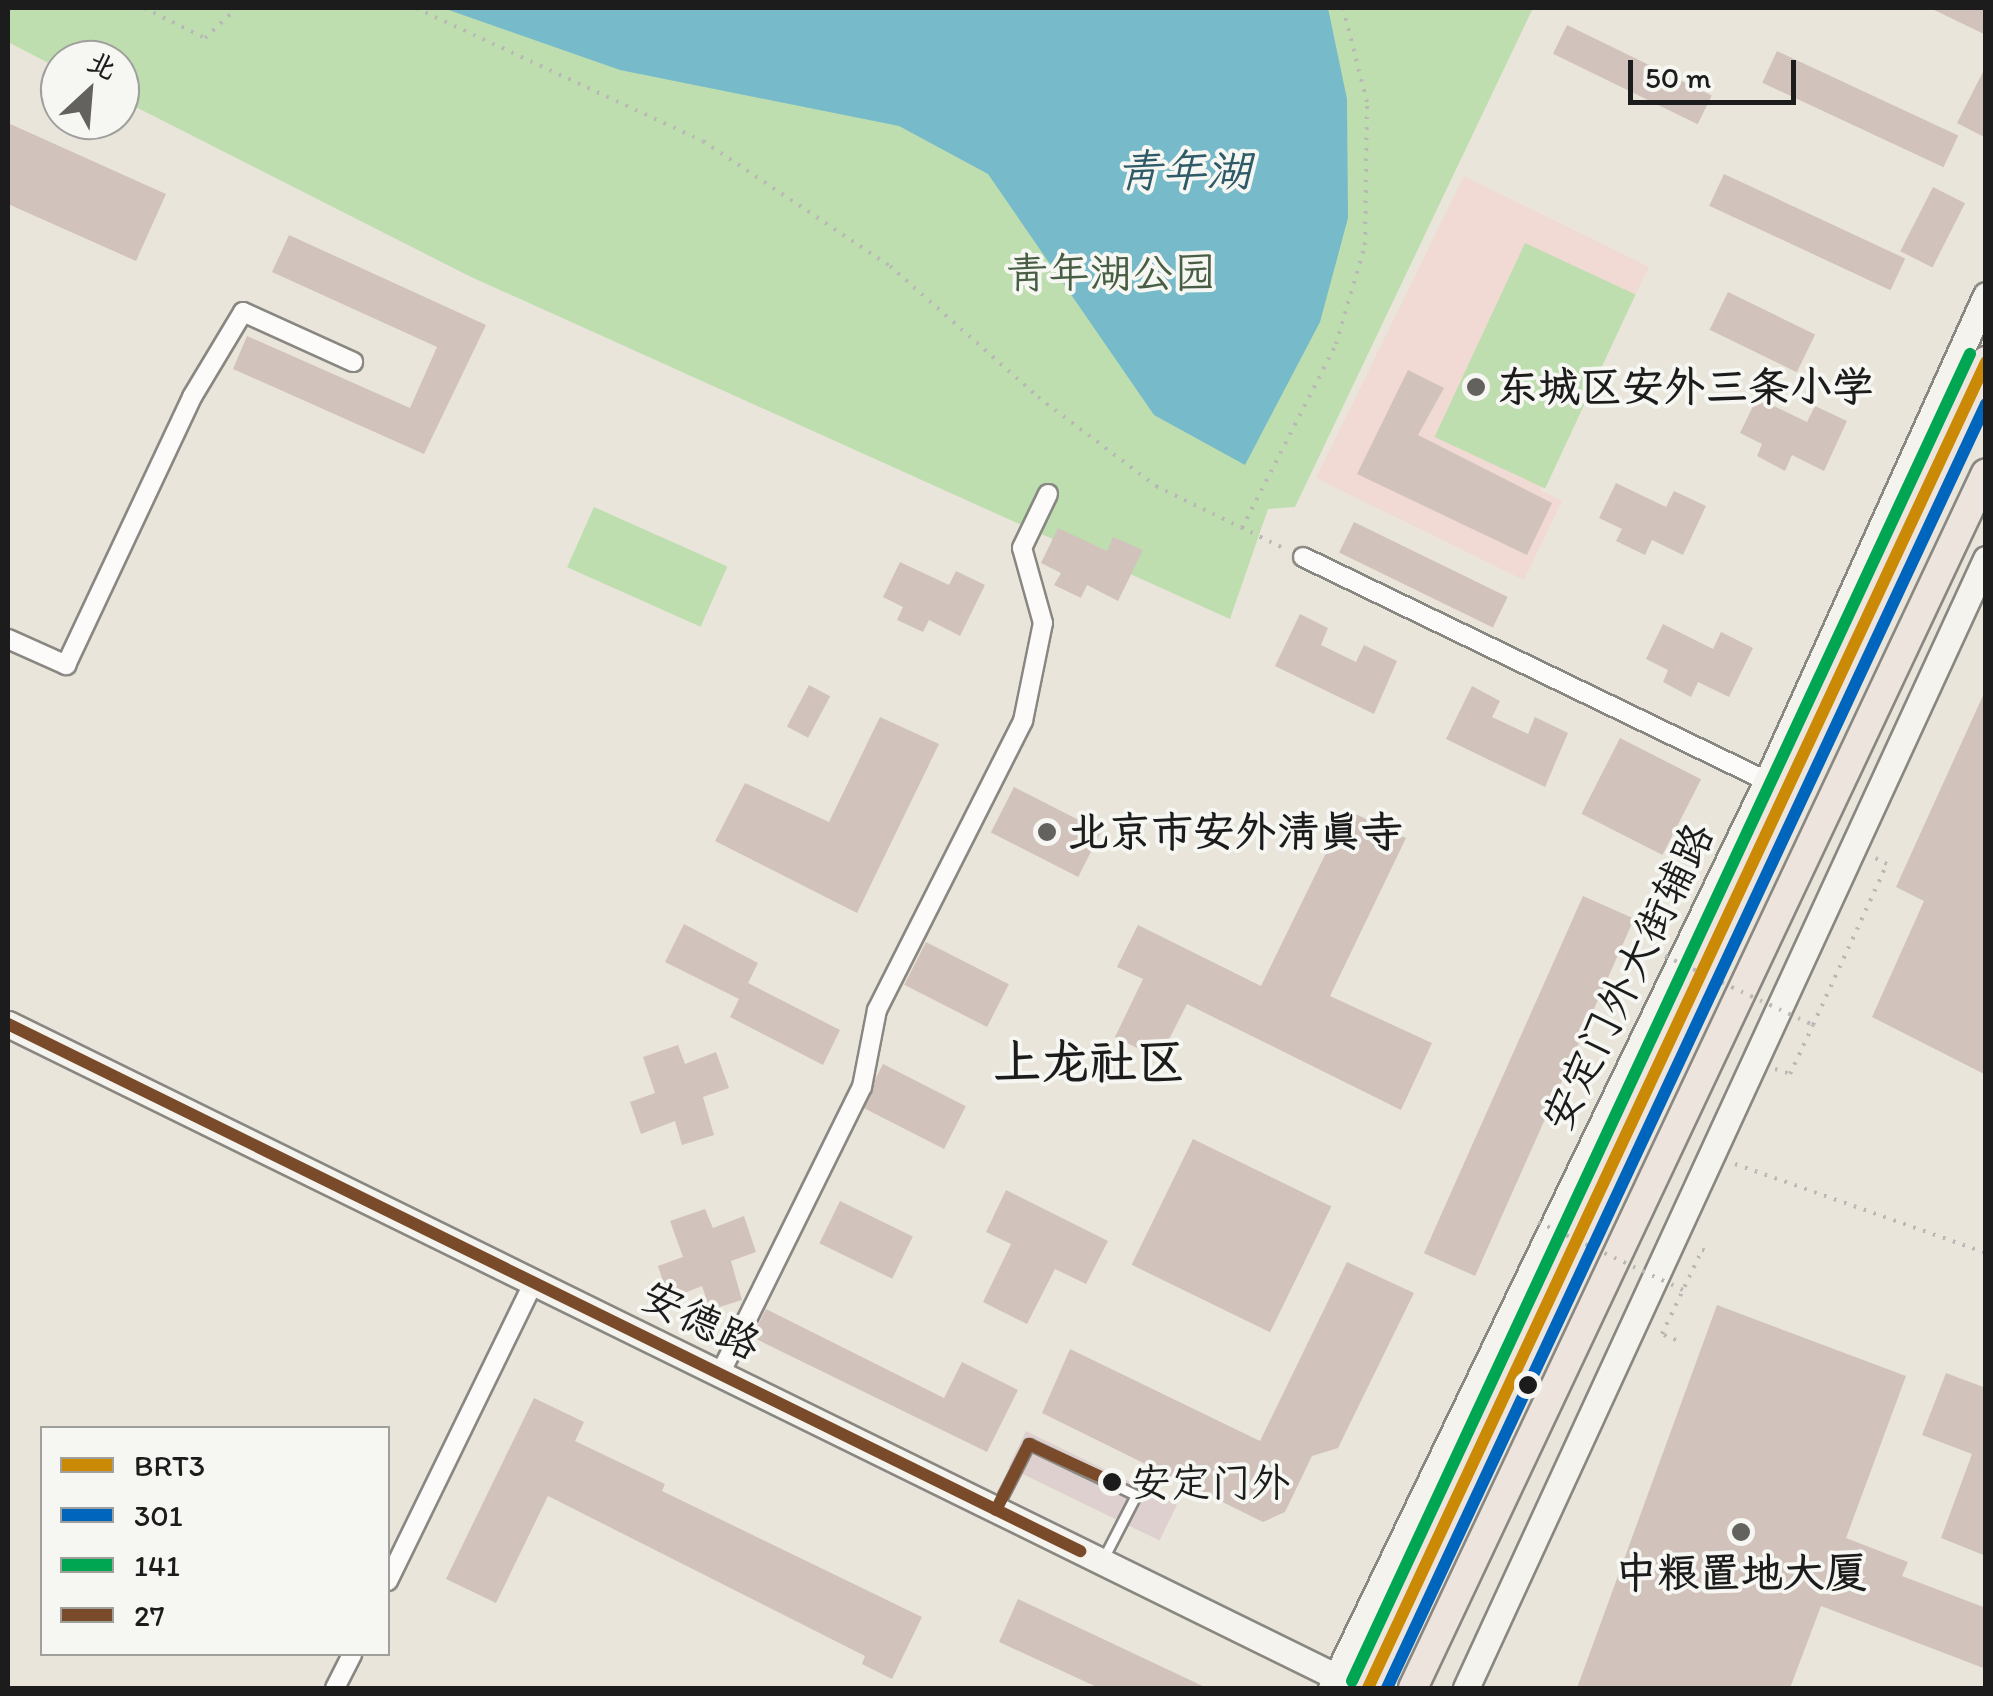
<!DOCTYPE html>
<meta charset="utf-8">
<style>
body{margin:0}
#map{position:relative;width:1993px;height:1696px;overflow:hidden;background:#eae5da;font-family:Itim,"LXGW WenKai TC",sans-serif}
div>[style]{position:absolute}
.built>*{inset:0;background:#f1d9d4}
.industrial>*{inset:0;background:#ddd0ce;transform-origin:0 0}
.green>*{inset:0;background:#bedeb0;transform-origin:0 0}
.water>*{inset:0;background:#77bbcb}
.building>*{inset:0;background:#d1c3bb;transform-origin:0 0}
.path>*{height:4px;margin-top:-2px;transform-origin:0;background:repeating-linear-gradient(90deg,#b9b8b6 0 2.5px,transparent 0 10.5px)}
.roads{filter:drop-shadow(2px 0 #898781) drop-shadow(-2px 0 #898781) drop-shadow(0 2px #898781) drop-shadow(0 -2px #898781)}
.lane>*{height:9px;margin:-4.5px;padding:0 4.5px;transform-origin:4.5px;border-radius:4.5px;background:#fcfbf9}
.street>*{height:18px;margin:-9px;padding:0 9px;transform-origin:9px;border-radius:9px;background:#fcfbf9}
.secondary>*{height:25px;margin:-12.5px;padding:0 12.5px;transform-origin:12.5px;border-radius:12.5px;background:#f5f3ee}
.primary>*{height:28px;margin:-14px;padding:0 14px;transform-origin:14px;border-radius:14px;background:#ede5dd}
.path-bridge>*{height:4px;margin-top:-2px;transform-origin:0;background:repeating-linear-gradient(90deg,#b9b8b6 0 2.5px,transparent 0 10.5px)}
.bus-1>*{height:12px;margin:-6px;padding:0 6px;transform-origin:6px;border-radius:6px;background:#cb8a06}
.bus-2>*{height:12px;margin:-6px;padding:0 6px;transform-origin:6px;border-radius:6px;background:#0065bd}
.bus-3>*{height:12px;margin:-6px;padding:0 6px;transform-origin:6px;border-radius:6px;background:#00a651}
.bus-4>*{height:12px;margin:-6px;padding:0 6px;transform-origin:6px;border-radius:6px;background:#7a4b2a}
.dots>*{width:28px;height:28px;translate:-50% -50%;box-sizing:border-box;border:5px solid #f6f6f2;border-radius:50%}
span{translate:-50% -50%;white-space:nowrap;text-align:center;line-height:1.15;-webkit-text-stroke:8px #f6f6f2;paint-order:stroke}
.bus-label{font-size:40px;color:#1c1c1c}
.left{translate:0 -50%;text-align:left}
.park-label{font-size:42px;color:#485e44}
.poi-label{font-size:42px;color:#1c1c1c;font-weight:700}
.street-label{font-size:42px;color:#1c1c1c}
.water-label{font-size:45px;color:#2f5b68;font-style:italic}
.quarter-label{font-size:48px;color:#1c1c1c;font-weight:700}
.frame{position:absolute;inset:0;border:10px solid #1c1c1c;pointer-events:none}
.legend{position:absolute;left:40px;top:1426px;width:350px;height:230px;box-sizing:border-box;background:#f6f6f2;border:2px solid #9f9f9c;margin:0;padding:12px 18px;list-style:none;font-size:30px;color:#1c1c1c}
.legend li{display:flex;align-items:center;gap:20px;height:50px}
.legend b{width:50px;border:2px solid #9f9f9c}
.north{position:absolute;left:40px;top:40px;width:100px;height:100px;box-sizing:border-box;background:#f6f6f2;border:2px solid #9f9f9c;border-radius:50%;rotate:26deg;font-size:28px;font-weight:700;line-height:40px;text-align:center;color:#1c1c1c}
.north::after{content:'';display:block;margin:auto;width:35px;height:45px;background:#64625e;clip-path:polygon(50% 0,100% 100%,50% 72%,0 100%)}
.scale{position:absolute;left:1628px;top:60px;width:168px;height:45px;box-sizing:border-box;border:5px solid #1c1c1c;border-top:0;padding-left:12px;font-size:30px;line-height:35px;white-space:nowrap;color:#1c1c1c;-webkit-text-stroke:8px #f6f6f2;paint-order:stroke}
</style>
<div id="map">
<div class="built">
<div style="clip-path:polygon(1464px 176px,1649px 267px,1540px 490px,1562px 501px,1524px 580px,1316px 478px)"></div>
</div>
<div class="industrial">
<div style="left:1026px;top:1431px;width:168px;height:40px;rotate:26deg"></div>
</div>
<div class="green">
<div style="clip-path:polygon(8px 8px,1533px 8px,1295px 507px,1268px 509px,1230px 619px,469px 276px,120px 99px,120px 60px,60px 60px,60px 69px,8px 42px)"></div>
<div style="left:1525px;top:243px;width:122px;height:214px;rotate:25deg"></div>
<div style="left:594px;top:507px;width:146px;height:66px;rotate:24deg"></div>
</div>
<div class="water">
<div style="clip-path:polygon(443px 8px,1328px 8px,1347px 99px,1348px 218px,1320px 322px,1245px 465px,1154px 415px,988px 174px,899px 126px,620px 70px)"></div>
</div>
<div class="building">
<div style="clip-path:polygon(1930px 8px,1986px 8px,1986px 35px)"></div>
<div style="left:1567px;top:25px;width:161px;height:32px;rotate:26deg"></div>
<div style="left:1777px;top:51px;width:200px;height:35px;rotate:25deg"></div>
<div style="clip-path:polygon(1986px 66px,1986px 138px,1957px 123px)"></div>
<div style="clip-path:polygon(8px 123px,166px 194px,136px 261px,8px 204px)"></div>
<div style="left:1724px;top:174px;width:200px;height:35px;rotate:25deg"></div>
<div style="left:1933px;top:187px;width:36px;height:72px;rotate:27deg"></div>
<div style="clip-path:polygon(289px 235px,486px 325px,424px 454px,233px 369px,247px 336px,410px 408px,437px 347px,272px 272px)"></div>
<div style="left:1728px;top:292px;width:97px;height:42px;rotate:26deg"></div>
<div style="clip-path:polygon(1408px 370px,1444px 388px,1418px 435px,1552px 503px,1527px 555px,1357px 474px)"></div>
<div style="clip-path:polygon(1757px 398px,1807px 422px,1815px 406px,1847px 421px,1824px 471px,1792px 455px,1785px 471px,1757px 456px,1762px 444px,1740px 433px)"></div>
<div style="clip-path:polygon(1616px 483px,1666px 507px,1674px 491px,1706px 506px,1683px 555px,1652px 540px,1645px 555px,1616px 541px,1622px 529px,1599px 518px)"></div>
<div style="left:1354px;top:522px;width:171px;height:34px;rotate:26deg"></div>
<div style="clip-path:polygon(1058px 528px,1107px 551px,1113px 537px,1143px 550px,1118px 601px,1087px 585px,1081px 598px,1054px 585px,1061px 573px,1041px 563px)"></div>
<div style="clip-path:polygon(900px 562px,949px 585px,956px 571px,985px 585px,960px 636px,929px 620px,923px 632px,897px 620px,903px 607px,883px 597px)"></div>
<div style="clip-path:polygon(1300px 614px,1328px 628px,1321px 645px,1356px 662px,1364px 645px,1397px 661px,1374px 714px,1275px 666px)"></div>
<div style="clip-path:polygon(1663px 624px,1713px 649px,1721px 632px,1753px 648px,1729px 697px,1698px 682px,1691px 697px,1663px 682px,1668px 670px,1646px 659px)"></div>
<div style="left:809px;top:685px;width:24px;height:47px;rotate:28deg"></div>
<div style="clip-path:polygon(1472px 686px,1500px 701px,1492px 717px,1528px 734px,1535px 717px,1568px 733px,1545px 787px,1446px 739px)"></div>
<div style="clip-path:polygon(1986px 689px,1986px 1075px,1872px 1017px,1924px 901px,1896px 887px)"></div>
<div style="clip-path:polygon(880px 717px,939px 744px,857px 913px,715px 841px,745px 783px,829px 822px)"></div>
<div style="left:1620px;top:738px;width:91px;height:85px;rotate:27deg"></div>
<div style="left:1014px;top:787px;width:98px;height:51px;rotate:27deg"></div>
<div style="clip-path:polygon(1347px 810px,1406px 838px,1330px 996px,1432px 1043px,1401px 1110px,1187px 1004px,1159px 1059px,1115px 1037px,1143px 979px,1117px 967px,1138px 925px,1261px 986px)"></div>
<div style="left:1583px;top:896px;width:56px;height:391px;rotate:24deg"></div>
<div style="clip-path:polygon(684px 924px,758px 963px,748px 983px,840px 1030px,823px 1065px,730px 1017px,739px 999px,665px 962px)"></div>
<div style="left:926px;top:942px;width:93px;height:48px;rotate:27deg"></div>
<div style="clip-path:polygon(678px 1045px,685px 1064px,716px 1052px,729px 1088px,703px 1097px,714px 1135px,682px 1145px,675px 1121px,641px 1134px,630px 1102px,655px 1093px,643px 1057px)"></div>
<div style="left:883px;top:1064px;width:93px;height:48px;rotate:27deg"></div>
<div style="left:1193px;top:1139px;width:154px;height:140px;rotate:26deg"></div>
<div style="clip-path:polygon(1006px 1190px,1108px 1241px,1086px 1284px,1055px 1269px,1027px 1324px,983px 1302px,1011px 1244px,986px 1232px)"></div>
<div style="left:840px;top:1201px;width:81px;height:47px;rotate:26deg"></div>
<div style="clip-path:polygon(705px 1209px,713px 1228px,744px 1216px,756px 1252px,731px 1261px,742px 1300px,710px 1310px,702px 1286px,669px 1299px,658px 1266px,683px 1257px,670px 1221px)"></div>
<div style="clip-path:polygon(1347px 1262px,1414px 1293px,1338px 1448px,1312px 1456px,1285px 1512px,1263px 1522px,1042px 1413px,1070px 1349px,1260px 1441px)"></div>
<div style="clip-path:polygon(1717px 1305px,1906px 1376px,1846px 1538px,1908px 1562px,1902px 1576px,1986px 1608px,1986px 1669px,1821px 1606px,1790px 1688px,1577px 1688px)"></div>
<div style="clip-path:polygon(766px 1309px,944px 1398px,962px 1362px,1018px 1390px,987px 1452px,752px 1337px)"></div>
<div style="clip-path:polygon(1946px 1373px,1986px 1388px,1986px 1556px,1941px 1538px,1972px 1454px,1922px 1435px)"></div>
<div style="clip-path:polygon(534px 1398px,584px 1422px,575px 1441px,665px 1484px,662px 1491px,922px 1617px,892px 1679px,862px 1664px,865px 1656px,548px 1496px,496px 1603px,446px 1579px)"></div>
<div style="clip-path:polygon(1018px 1599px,1207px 1688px,1099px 1688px,999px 1642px)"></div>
</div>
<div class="path">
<div style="left:144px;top:8px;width:68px;rotate:26.2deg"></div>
<div style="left:205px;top:38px;width:44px;rotate:-43.2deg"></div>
<div style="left:416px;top:8px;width:316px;rotate:24.9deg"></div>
<div style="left:703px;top:141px;width:225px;rotate:33.8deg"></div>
<div style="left:890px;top:266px;width:198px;rotate:41.5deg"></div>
<div style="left:1038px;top:397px;width:148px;rotate:37deg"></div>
<div style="left:1156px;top:486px;width:144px;rotate:26deg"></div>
<div style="left:1242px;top:528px;width:207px;rotate:-62.9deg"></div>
<div style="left:1336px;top:344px;width:103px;rotate:-73.7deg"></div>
<div style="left:1365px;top:245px;width:143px;rotate:-89.2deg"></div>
<div style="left:1367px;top:102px;width:97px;rotate:-104.3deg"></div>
<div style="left:1775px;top:1069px;width:16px;rotate:18deg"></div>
<div style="left:1790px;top:1074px;width:54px;rotate:-64.9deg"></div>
<div style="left:1813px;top:1025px;width:177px;rotate:-65.3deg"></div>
<div style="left:1887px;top:864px;width:13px;rotate:-153deg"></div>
<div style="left:1735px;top:1164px;width:266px;rotate:19.5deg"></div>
<div style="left:1676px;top:1340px;width:15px;rotate:-157deg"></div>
<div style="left:1662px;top:1334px;width:93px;rotate:-64.5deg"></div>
<div style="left:1702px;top:1250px;width:10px;rotate:6deg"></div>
</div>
<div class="roads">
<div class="lane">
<div style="left:997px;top:1507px;width:71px;rotate:-63.1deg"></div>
<div style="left:1029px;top:1444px;width:119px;rotate:25.5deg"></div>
<div style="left:1136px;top:1495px;width:70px;rotate:117.3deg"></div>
</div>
<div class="street">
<div style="left:1303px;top:557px;width:524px;rotate:25.78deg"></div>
<div style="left:8px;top:639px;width:64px;rotate:24.1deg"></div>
<div style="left:66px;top:665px;width:296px;rotate:-64.8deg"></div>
<div style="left:192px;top:397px;width:99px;rotate:-59deg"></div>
<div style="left:243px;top:312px;width:121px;rotate:24.4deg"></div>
<div style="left:720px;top:1374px;width:320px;rotate:-63.7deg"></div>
<div style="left:862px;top:1087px;width:78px;rotate:-79deg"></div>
<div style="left:877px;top:1010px;width:324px;rotate:-63.2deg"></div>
<div style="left:1023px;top:721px;width:100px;rotate:-78.5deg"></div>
<div style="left:1043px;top:623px;width:78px;rotate:-105.6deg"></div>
<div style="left:1022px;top:548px;width:60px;rotate:-64.3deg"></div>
<div style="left:388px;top:1581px;width:333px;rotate:-64deg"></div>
<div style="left:335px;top:1688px;width:38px;rotate:-63deg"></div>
</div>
<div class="secondary">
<div style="left:8px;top:1024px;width:1505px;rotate:26.17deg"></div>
<div style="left:1331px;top:1688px;width:1006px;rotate:-64.33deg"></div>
<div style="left:1767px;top:781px;width:533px;rotate:-65.74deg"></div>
<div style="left:1466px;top:1688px;width:1243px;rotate:-65.27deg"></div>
</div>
<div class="primary">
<div style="left:1368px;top:1688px;width:1464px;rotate:-65.03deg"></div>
<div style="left:1413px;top:1688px;width:1343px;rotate:-64.75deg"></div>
</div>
</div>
<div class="path-bridge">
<div style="left:1665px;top:956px;width:163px;rotate:25deg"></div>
<div style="left:1538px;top:1222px;width:160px;rotate:25.1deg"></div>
</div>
<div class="bus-1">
<div style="left:1368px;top:1688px;width:1463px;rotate:-65.01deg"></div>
</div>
<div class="bus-2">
<div style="left:1387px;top:1688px;width:1417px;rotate:-64.99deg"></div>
</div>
<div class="bus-3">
<div style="left:1352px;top:1681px;width:1464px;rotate:-65.03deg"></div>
</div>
<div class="bus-4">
<div style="left:8px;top:1024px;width:1195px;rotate:26.18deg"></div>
<div style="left:996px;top:1510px;width:74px;rotate:-63.4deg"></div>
<div style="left:1029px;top:1444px;width:91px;rotate:24.6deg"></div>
</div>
<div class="dots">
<div style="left:1476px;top:387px;background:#64625e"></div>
<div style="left:1047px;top:832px;background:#64625e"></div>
<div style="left:1528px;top:1385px;background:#1c1c1c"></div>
<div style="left:1112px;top:1482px;background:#1c1c1c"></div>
<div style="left:1741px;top:1532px;background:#64625e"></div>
</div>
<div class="bus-label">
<span class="left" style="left:1131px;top:1482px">安定门外</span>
</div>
<div class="park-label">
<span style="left:1111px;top:273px">青年湖公园</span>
</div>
<div class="poi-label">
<span class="left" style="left:1496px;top:387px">东城区安外三条小学</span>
<span class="left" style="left:1067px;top:832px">北京市安外清真寺</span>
<span style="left:1741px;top:1573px">中粮置地大厦</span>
</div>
<div class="street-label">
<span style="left:1628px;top:977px;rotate:-64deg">安定门外大街辅路</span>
<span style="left:701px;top:1320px;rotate:26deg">安德路</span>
</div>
<div class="water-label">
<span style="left:1184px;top:171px">青年湖</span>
</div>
<div class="quarter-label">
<span style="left:1089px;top:1062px">上龙社区</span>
</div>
<div class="frame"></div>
<ul class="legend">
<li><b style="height:12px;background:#cb8a06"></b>BRT3</li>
<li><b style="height:12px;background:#0065bd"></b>301</li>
<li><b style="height:12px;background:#00a651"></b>141</li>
<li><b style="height:12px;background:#7a4b2a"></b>27</li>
</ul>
<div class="north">北</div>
<div class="scale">50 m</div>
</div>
